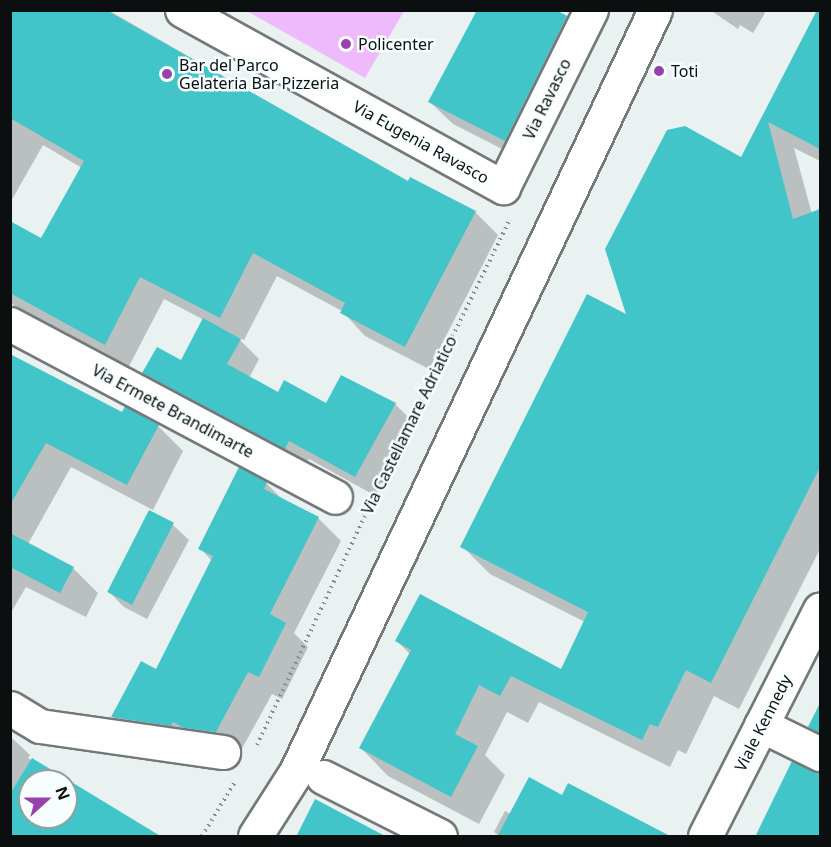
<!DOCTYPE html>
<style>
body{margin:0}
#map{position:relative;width:831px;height:847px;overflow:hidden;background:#e9f1f1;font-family:"Noto Sans",sans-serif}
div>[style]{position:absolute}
.green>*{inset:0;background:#efbafb}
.shadow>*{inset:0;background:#0003}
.building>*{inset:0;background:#41c5c9;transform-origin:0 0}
.path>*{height:4px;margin-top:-2px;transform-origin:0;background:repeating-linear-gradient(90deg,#818686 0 1.5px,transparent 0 6px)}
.roads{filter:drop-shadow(2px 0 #737979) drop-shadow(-2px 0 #737979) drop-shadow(0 2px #737979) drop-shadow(0 -2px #737979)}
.minor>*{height:33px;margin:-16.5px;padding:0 16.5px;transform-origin:16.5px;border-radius:16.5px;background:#fff}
.dots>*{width:16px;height:16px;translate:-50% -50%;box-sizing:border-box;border:3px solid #f7fefe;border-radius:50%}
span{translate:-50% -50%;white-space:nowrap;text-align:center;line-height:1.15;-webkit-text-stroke:5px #f7fefe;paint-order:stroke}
.poi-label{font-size:16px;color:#0c0f0f}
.left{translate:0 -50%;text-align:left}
.street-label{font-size:16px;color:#0c0f0f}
.frame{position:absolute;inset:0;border:12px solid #0c0f0f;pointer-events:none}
.north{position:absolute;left:18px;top:769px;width:60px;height:60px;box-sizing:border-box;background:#f7fefe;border:2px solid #999e9e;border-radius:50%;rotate:69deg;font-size:16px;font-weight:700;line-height:24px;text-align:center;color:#0c0f0f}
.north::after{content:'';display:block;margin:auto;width:21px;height:27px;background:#9840ac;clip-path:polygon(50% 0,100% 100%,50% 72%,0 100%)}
</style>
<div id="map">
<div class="green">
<div style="clip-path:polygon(247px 11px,404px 11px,365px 78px)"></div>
</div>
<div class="shadow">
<div style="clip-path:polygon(10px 10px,108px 10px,408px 183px,475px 212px,498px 235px,429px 369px,365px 336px,342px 311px,277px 276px,244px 340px,238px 338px,259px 359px,249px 378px,279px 394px,326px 405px,395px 404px,414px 423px,374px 495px,309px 459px,304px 467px,163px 392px,144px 373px,182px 362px,204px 320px,164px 299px,128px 368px,10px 303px,10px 223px,42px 240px,82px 168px,43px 145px,10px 203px)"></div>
<div style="clip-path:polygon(710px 10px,762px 10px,765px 13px,753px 33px,740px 25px,738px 29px)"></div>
<div style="clip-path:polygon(566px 17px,589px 40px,528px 162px,453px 124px,430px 102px)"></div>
<div style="clip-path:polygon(808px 32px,820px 39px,820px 161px,794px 148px,812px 214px,820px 210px,820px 549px,739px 709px,714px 696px,686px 754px,678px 750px,670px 767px,539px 702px,528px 723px,507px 712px,485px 755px,505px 775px,479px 824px,388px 776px,361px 748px,410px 654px,397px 641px,562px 671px,585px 622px,490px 574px,462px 546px,742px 160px)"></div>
<div style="clip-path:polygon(10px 356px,122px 414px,158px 426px,183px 451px,153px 510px,71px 467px,28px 544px,73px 568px,98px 593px,86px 617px,26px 587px,10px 614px)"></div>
<div style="clip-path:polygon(240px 469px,266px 483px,284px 501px,318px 518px,341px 541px,294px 633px,308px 647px,282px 699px,272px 694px,239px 754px,136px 740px,113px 717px,157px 671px,212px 561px,200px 548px)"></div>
<div style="clip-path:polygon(150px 512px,173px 525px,189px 540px,147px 619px,124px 607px,108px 591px)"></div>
<div style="clip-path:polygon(820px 708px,820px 737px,810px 727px)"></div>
<div style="clip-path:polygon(evenodd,10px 736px,30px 755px,28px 758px,143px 827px,10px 836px,10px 736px,30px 781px,66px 781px,66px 817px,30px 817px,30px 781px)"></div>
<div style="clip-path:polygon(812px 772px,820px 773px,820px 836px,756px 836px)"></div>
<div style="clip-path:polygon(563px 797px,499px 836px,494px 832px,505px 811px,511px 814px)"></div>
</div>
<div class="building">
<div style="clip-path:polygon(10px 10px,106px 10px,408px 181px,410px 177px,476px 211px,405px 347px,340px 313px,345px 303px,253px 253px,220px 318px,140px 277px,105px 345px,10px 293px,10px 221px,41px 238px,84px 161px,10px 118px)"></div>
<div style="clip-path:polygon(477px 10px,556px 10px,567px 16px,505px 141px,428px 102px)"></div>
<div style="clip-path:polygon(817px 10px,820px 10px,820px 149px,768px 122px,793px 219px,820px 209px,820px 467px,711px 683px,686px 670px,658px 727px,650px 724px,642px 740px,511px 676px,500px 696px,479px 685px,455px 734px,478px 746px,451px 797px,359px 748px,411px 650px,395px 641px,420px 594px,561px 669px,588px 612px,460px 547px,587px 294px,626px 314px,605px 249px,667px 130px,685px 126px,741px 157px)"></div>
<div style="clip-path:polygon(203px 318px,241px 339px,227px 364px,278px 392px,284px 380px,326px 403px,341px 375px,396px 403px,355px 477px,289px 441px,285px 449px,142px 373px,157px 347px,181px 360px)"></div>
<div style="clip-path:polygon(10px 354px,122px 412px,125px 406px,159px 425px,127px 485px,46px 443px,10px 505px)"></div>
<div style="clip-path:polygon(239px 467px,267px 482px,264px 489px,319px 517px,270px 614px,286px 623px,259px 677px,248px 672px,216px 732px,184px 728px,173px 722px,171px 726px,111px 717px,141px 661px,156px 669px,213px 556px,198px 549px)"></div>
<div style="left:149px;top:510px;width:28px;height:92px;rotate:27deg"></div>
<div style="clip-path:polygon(10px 533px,74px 567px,60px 593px,10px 567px)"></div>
<div style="clip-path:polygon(820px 703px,820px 733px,808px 727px)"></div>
<div style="clip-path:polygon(evenodd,32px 758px,162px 837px,10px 837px,10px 794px,32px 758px,30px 781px,66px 781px,66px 817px,30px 817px,30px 781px)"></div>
<div style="clip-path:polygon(792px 761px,820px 773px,820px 837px,755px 837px)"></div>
<div style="clip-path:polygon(529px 777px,562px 795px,568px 783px,672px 837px,497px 837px)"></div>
<div style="clip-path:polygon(315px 799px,387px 837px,296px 837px)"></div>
</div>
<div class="path">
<div style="left:368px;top:509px;width:323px;rotate:-63.9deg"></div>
<div style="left:257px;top:745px;width:253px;rotate:-64.8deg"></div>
<div style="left:202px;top:836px;width:63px;rotate:-58.6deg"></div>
</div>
<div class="roads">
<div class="minor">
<div style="left:182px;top:10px;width:367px;rotate:28.9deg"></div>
<div style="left:503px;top:187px;width:198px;rotate:-63.6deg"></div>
<div style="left:10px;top:324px;width:368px;rotate:28deg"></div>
<div style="left:10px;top:708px;width:35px;rotate:31deg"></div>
<div style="left:40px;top:726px;width:185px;rotate:8.1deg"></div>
<div style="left:761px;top:725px;width:66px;rotate:26.2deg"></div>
<div style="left:323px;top:777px;width:131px;rotate:26.8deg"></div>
<div style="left:255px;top:836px;width:76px;rotate:-57.4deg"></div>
<div style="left:296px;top:772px;width:842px;rotate:-64.77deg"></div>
<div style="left:705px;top:836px;width:254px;rotate:-63.1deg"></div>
</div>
</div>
<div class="dots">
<div style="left:346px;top:44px;background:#9840ac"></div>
<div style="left:659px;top:71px;background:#9840ac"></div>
<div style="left:167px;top:74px;background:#9840ac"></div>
</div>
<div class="poi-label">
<span class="left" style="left:358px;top:44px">Policenter</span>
<span class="left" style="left:179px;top:74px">Bar del Parco<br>Gelateria Bar Pizzeria</span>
<span class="left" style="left:671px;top:71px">Toti</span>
</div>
<div class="street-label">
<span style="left:547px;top:99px;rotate:-64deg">Via Ravasco</span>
<span style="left:421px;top:142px;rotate:29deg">Via Eugenia Ravasco</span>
<span style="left:173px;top:411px;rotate:28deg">Via Ermete Brandimarte</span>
<span style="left:409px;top:425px;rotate:-64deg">Via Castellamare Adriatico</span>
<span style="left:763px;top:723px;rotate:-63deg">Viale Kennedy</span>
</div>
<div class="frame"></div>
<div class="north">N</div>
</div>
